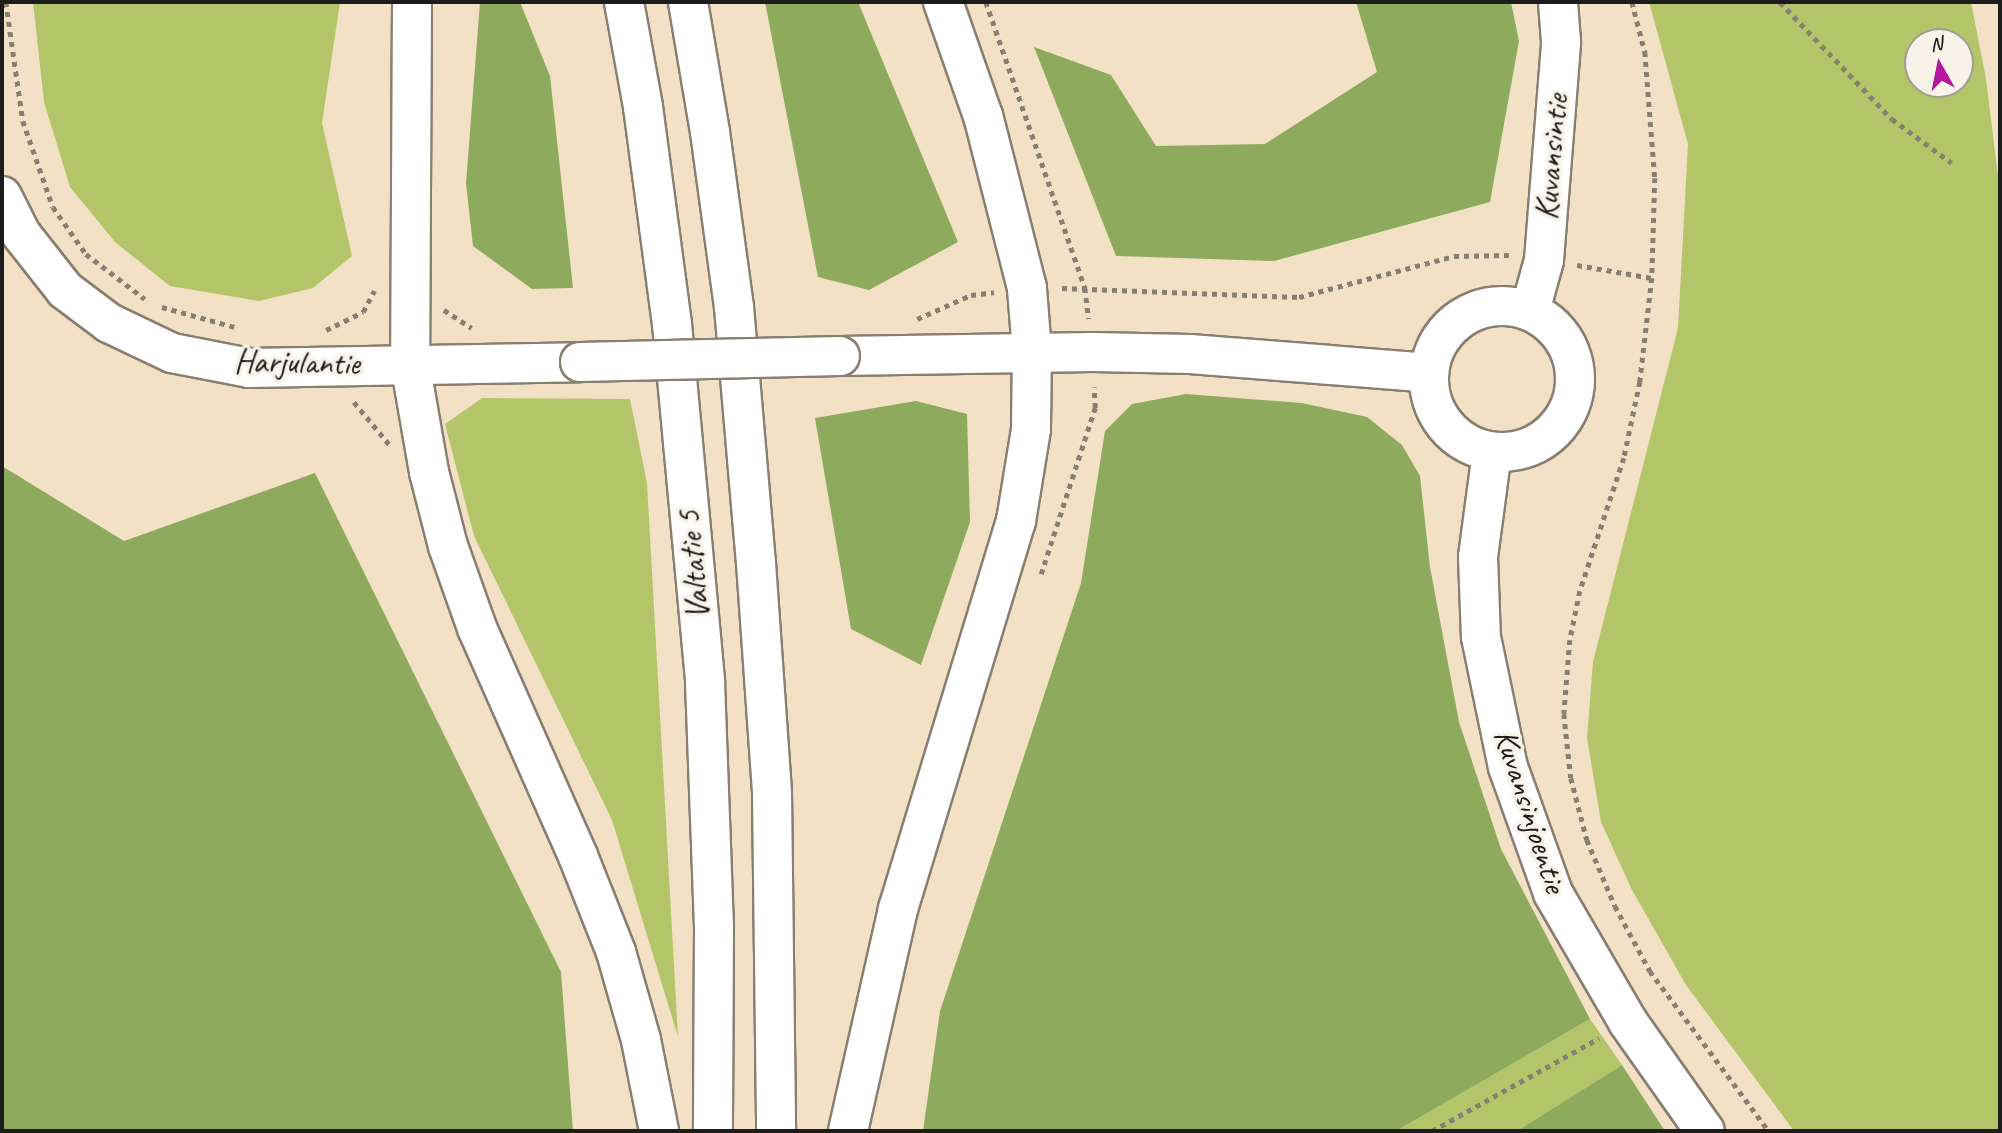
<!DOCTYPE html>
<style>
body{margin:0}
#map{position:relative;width:2002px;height:1133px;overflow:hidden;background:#f3e1c6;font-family:Caveat,sans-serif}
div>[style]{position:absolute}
.green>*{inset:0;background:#b3c568}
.forest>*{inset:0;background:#8eaa5c}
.path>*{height:4.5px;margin-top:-2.25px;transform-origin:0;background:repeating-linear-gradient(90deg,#887e71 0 5px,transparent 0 10px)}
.roads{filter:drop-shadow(2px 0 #887e71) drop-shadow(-2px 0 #887e71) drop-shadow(0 2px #887e71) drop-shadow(0 -2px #887e71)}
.secondary>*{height:38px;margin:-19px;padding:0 19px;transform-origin:19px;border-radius:19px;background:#fff}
.secondary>.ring{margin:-19px;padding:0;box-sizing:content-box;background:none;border:38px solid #fff;border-radius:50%}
.highway>*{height:38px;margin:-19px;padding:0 19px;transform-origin:19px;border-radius:19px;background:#fff}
.bridges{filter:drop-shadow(2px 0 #887e71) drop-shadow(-2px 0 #887e71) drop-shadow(0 2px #887e71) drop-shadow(0 -2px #887e71)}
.secondary-bridge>*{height:38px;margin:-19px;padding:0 19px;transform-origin:19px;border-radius:19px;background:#fff}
span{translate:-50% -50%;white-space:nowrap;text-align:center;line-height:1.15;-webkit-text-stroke:7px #f7f3e8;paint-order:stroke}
.street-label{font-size:33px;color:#1c1c1c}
.frame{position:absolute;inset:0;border:4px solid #1c1c1c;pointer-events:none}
.north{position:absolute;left:1904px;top:28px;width:70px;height:70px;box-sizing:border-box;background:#f7f3e8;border:2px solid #9f9d96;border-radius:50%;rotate:351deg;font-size:19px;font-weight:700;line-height:28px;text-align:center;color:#1c1c1c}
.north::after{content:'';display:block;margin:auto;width:24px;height:32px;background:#b5179e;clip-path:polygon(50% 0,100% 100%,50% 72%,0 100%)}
</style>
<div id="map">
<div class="green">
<div style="clip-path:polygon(33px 2px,340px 2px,322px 123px,352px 256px,313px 288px,259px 301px,170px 286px,115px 242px,70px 187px,44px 102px)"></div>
<div style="clip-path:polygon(evenodd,1649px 2px,1971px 2px,1986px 79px,2000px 192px,2000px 1131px,1794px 1131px,1686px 985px,1632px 890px,1601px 822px,1587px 738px,1593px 662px,1678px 328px,1688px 144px,1649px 2px,1918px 42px,1960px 42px,1960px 84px,1918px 84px,1918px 42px)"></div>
<div style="clip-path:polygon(482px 398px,630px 399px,647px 483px,678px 1037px,612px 820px,474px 536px,445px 424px)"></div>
<div style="clip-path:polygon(1590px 1019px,1622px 1065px,1517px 1131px,1396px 1131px)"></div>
</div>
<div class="forest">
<div style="clip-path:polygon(480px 2px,520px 2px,550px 76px,573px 288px,532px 289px,473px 246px,466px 183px)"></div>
<div style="clip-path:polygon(765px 2px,858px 2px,958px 242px,869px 290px,818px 277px)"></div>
<div style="clip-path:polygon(1356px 2px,1511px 2px,1519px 41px,1490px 202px,1274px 261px,1116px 256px,1034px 47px,1111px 75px,1156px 146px,1265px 144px,1377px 72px)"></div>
<div style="clip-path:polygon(1186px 394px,1302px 403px,1367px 417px,1402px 445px,1420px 476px,1430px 567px,1459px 722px,1501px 849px,1590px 1019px,1396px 1131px,923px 1131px,940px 1011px,1081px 583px,1105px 431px,1132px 404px)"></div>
<div style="clip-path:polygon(916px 401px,967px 414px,970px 522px,921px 665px,851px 629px,815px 418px)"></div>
<div style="clip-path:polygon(2px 466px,124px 541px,315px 473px,561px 972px,573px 1131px,2px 1131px)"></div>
<div style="clip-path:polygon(1622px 1065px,1665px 1131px,1517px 1131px)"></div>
</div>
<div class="path">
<div style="left:6px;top:2px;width:120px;rotate:81.9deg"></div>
<div style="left:23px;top:121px;width:91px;rotate:70.8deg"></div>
<div style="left:53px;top:207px;width:57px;rotate:54.9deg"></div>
<div style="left:86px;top:254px;width:74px;rotate:37.3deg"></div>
<div style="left:986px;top:2px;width:303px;rotate:70.9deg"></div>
<div style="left:1085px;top:288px;width:31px;rotate:83deg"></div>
<div style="left:1632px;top:2px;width:52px;rotate:75.4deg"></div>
<div style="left:1645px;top:52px;width:126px;rotate:85.5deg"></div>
<div style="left:1655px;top:178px;width:100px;rotate:91.7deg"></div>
<div style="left:1652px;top:278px;width:105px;rotate:96.6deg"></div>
<div style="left:1640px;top:382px;width:78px;rotate:101.9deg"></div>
<div style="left:1624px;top:458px;width:140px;rotate:108.3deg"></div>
<div style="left:1580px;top:591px;width:50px;rotate:101.5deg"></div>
<div style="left:1570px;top:640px;width:74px;rotate:94.6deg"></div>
<div style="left:1564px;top:714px;width:64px;rotate:83.8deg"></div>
<div style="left:1571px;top:778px;width:64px;rotate:75.5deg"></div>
<div style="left:1587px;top:840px;width:72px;rotate:67deg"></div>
<div style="left:1615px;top:906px;width:74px;rotate:61.7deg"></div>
<div style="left:1650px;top:971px;width:199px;rotate:53.4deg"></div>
<div style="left:1780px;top:2px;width:162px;rotate:46.3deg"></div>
<div style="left:1892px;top:119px;width:74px;rotate:36.3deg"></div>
<div style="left:1577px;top:265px;width:76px;rotate:9.8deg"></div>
<div style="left:1062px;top:288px;width:237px;rotate:2.2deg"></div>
<div style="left:1299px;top:297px;width:160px;rotate:-14.8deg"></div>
<div style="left:1454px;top:256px;width:55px;rotate:-1deg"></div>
<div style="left:162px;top:307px;width:76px;rotate:15.3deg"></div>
<div style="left:444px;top:310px;width:33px;rotate:33deg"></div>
<div style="left:917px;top:319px;width:59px;rotate:-24deg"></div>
<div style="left:971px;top:295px;width:23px;rotate:-7deg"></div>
<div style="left:326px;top:330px;width:41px;rotate:-25.9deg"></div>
<div style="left:363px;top:312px;width:24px;rotate:-62deg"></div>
<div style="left:354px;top:402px;width:55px;rotate:50.2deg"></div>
<div style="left:1041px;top:574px;width:175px;rotate:-72deg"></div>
<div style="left:1095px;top:408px;width:21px;rotate:-93deg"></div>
<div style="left:1432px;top:1131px;width:191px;rotate:-29.1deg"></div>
</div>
<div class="roads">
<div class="secondary">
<div style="left:2px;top:196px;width:42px;rotate:63.4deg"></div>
<div style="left:21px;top:234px;width:71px;rotate:51.8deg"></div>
<div style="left:65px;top:290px;width:55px;rotate:36.9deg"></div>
<div style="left:109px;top:323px;width:70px;rotate:25.5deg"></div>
<div style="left:172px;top:353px;width:78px;rotate:11deg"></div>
<div style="left:249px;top:368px;width:331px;rotate:-1deg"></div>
<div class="ring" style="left:1429px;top:306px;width:108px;height:108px"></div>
<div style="left:1530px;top:311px;width:53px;rotate:-74.6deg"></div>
<div style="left:1544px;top:260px;width:219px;rotate:-85.5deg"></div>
<div style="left:1561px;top:42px;width:40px;rotate:-94.3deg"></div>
<div style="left:840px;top:356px;width:253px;rotate:-0.9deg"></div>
<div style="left:1093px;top:352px;width:97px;rotate:1.2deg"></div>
<div style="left:1190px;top:354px;width:240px;rotate:4.5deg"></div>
<div style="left:1492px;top:452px;width:106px;rotate:97.6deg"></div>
<div style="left:1478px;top:557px;width:80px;rotate:87.9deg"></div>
<div style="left:1481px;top:637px;width:133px;rotate:78.3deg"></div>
<div style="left:1508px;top:767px;width:134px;rotate:70.3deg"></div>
<div style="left:1553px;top:893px;width:149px;rotate:59.8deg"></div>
<div style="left:1628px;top:1022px;width:133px;rotate:54.8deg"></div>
</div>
<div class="highway">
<div style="left:412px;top:2px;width:361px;rotate:90.3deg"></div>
<div style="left:410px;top:363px;width:111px;rotate:80.1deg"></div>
<div style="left:429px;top:472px;width:76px;rotate:75.6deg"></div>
<div style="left:448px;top:546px;width:87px;rotate:70.5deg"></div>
<div style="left:477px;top:628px;width:249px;rotate:66.1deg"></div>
<div style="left:578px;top:856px;width:103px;rotate:68.4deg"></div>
<div style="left:616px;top:952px;width:91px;rotate:74.1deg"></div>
<div style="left:641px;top:1040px;width:93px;rotate:78.8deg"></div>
<div style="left:624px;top:2px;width:107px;rotate:79.7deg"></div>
<div style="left:643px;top:107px;width:219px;rotate:82.4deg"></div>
<div style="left:672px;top:324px;width:360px;rotate:84.7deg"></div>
<div style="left:705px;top:682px;width:246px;rotate:87.9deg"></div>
<div style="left:714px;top:928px;width:203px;rotate:90.3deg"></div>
<div style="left:688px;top:2px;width:132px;rotate:80.4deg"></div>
<div style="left:710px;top:132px;width:177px;rotate:82.2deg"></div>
<div style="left:734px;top:307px;width:257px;rotate:85.1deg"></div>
<div style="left:756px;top:563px;width:231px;rotate:86deg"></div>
<div style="left:772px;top:793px;width:338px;rotate:89.3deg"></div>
<div style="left:848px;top:1131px;width:228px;rotate:-77.3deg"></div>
<div style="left:898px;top:909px;width:406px;rotate:-73.1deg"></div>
<div style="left:1016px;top:521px;width:93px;rotate:-80.7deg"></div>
<div style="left:1031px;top:429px;width:77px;rotate:-89.3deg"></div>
<div style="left:1032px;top:352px;width:64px;rotate:-94.5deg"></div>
<div style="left:1027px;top:288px;width:178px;rotate:-104.3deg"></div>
<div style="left:983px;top:116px;width:121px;rotate:-109.3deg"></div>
</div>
</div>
<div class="bridges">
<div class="secondary-bridge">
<div style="left:580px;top:362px;width:260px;rotate:-1.3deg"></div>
</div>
</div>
<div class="street-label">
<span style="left:1552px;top:157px;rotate:-85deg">Kuvansintie</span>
<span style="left:297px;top:363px;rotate:1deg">Harjulantie</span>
<span style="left:694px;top:565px;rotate:-95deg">Valtatie 5</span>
<span style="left:1530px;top:811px;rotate:72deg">Kuvansinjoentie</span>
</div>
<div class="frame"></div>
<div class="north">N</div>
</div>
